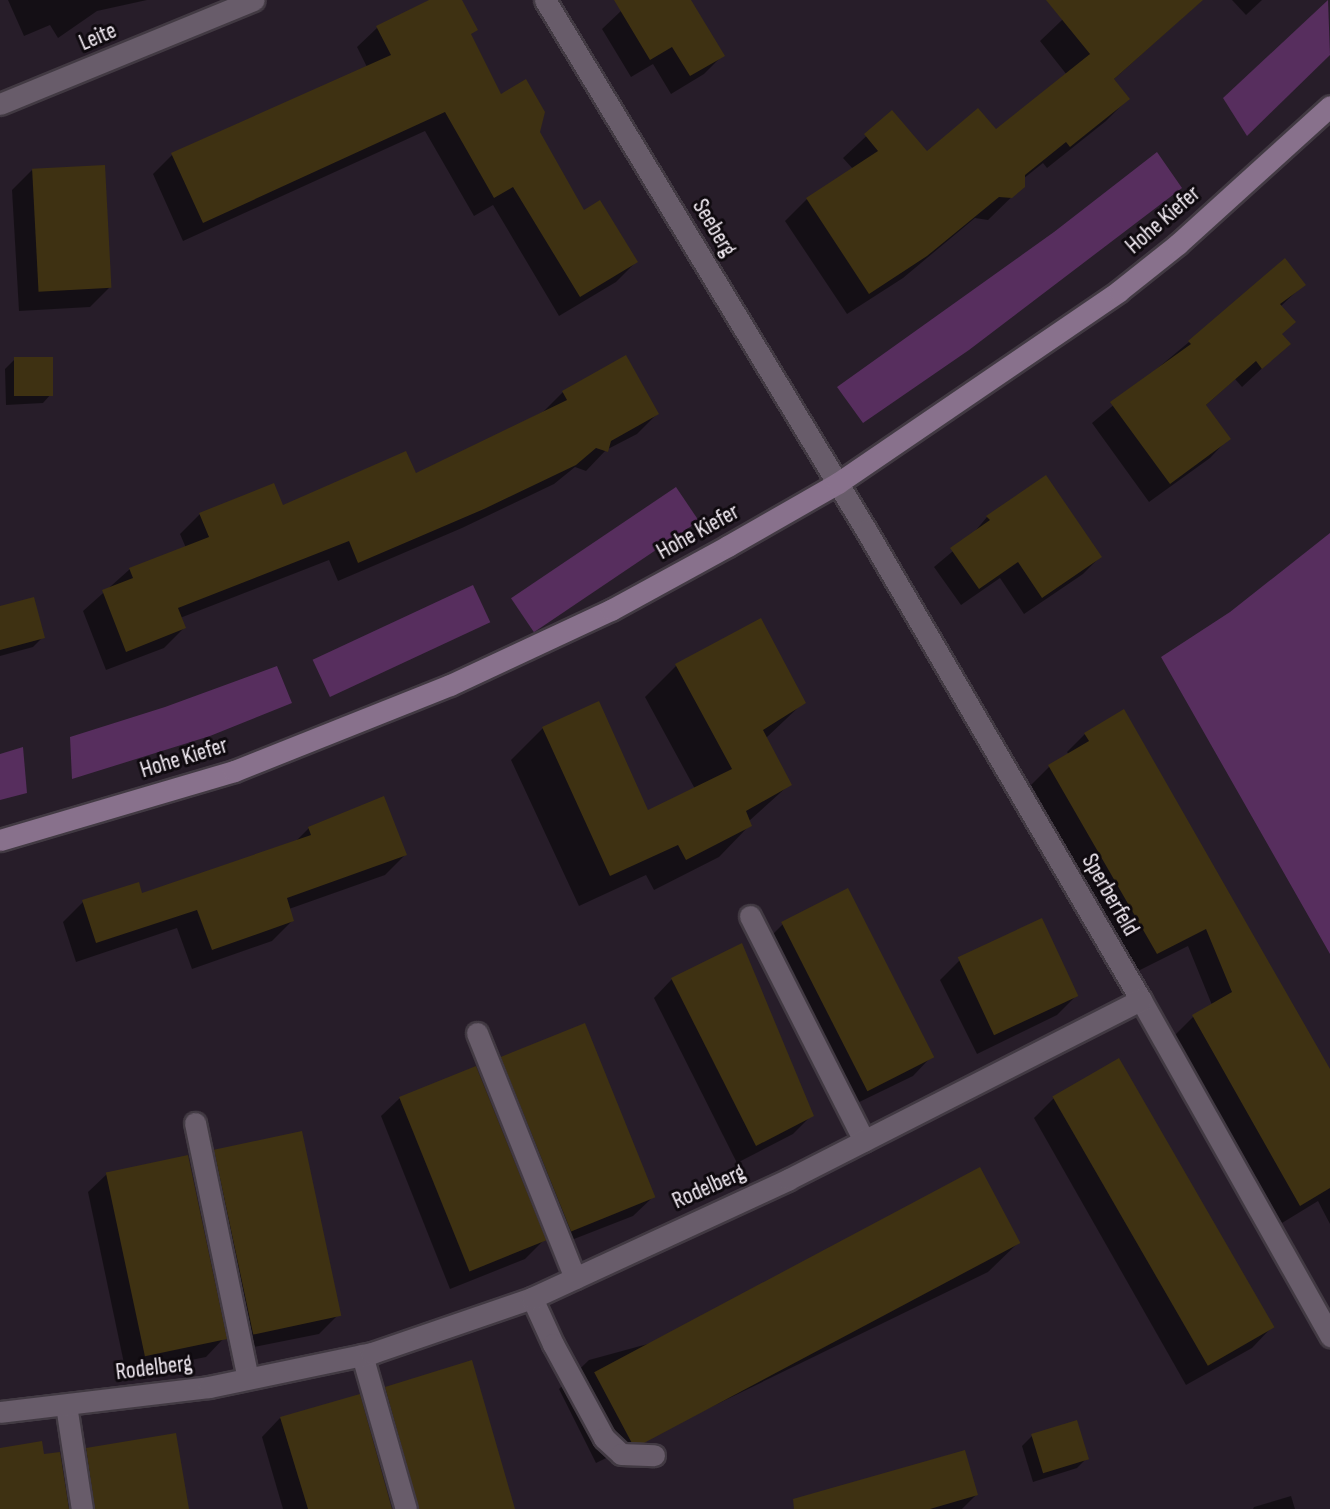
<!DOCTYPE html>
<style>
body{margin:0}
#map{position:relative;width:1330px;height:1509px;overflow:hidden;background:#271d29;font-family:"Sofia Sans Condensed",sans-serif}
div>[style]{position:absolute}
.green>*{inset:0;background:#572e5e;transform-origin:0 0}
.shadow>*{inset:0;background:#0007}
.building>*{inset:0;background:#3e3112;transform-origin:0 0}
.roads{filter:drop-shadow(2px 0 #423a43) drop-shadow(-2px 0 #423a43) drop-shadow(0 2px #423a43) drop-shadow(0 -2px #423a43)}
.lane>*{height:21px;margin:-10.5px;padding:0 10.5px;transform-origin:10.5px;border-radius:10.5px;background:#685c6a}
.street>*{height:21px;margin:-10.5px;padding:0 10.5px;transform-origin:10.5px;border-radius:10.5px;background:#685c6a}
.secondary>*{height:21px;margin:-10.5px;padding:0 10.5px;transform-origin:10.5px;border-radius:10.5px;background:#88718c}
span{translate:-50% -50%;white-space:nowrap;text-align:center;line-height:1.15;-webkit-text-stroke:6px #0e090e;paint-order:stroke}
.street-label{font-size:23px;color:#f4edf5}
</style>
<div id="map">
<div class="green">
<div style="clip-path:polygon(1328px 0,1330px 55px,1247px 136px,1223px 98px)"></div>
<div style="clip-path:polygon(1157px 152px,1182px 188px,969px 350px,863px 423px,837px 387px,1054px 232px)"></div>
<div style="left:676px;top:487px;width:41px;height:199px;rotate:56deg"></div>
<div style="clip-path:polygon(1330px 533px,1330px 954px,1161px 657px,1230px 612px)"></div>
<div style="left:473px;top:585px;width:41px;height:177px;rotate:65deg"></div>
<div style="clip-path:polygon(277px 666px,292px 703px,210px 736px,72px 779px,70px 737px,165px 707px)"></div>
<div style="clip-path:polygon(23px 747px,27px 793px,0 800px,0 754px)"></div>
</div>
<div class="shadow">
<div style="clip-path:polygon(8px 0,147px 0,97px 11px,58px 38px,50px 25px,24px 36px)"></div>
<div style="clip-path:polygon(616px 0,689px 0,722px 56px,704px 74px,671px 94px,653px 64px,631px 77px,602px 29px,622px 10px)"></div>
<div style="clip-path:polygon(1083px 0,1202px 0,1113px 80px,1128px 99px,1106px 121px,1047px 168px,1043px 163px,1023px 179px,1023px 186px,988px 220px,975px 218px,903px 278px,847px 314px,785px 221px,807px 199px,853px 169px,843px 158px,892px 112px,927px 154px,996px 132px,1067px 75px,1040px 41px)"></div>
<div style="clip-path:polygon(1232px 0,1262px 0,1246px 15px)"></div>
<div style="clip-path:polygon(432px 1px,500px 96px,538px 133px,583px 212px,636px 262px,616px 282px,559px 316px,493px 205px,474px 216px,425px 131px,183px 241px,153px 174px,172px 155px,367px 67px,357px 47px,377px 28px)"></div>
<div style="clip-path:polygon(32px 170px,110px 287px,90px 307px,19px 311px,12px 190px)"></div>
<div style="clip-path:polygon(1303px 285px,1280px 307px,1281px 335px,1288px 344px,1242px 387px,1235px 379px,1205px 406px,1229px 438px,1210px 458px,1149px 502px,1092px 423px,1189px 342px)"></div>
<div style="clip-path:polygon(15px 359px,52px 393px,43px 403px,6px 405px,5px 369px)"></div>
<div style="clip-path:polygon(563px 392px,657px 414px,637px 434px,606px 450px,586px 471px,575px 467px,554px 484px,462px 528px,338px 581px,329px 560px,180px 618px,184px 628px,164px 648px,106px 670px,83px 611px,130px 569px,186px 548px,180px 534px,200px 514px,282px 508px,416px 476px,543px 412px)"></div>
<div style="clip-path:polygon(987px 517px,1100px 557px,1083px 574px,1024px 614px,1000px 578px,961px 605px,934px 567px,971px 536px)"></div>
<div style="clip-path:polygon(0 608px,43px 637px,33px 647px,0 656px)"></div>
<div style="clip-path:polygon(676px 666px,804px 702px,766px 738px,790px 784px,749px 821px,750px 825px,719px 857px,654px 890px,646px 875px,579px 906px,511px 760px,543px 728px,648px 812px,695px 789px,645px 697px)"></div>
<div style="clip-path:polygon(1085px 734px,1330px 1075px,1330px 1224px,1318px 1201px,1282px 1223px,1175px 1035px,1193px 1017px,1212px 1005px,1188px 946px,1138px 971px,1031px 785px,1049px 767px,1069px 755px,1067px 752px)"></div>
<div style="clip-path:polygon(309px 828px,405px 855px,385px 875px,289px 909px,292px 921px,272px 941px,192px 969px,177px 928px,76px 962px,63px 922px,83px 902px,141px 895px,294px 843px)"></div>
<div style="clip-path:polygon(783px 924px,931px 1057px,913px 1076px,849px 1107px,764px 943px)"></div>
<div style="clip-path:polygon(960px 960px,1077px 995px,1057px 1015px,977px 1054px,940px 980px)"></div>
<div style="clip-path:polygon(672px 979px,811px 1116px,793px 1134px,737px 1163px,654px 998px)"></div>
<div style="clip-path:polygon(501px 1058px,652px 1198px,633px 1216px,551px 1248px,483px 1077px)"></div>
<div style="clip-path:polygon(475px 1068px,544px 1240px,525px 1259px,450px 1289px,381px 1116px,400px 1098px)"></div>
<div style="clip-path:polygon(1054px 1098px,1271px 1328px,1252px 1348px,1186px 1385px,1034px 1118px)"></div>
<div style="clip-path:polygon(215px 1152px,338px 1315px,319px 1334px,234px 1351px,196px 1171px)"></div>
<div style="clip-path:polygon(107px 1174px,224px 1338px,206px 1357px,126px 1373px,88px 1192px)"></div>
<div style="clip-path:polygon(1018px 1243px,988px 1272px,596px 1463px,559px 1389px,589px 1360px)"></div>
<div style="clip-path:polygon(386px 1388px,514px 1509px,396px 1509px,367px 1407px)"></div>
<div style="clip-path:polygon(280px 1418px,391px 1509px,283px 1509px,262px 1437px)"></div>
<div style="clip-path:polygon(1032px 1436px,1087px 1458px,1077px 1468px,1033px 1482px,1022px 1446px)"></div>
<div style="clip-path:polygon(87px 1449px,187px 1509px,74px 1509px,68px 1468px)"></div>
<div style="clip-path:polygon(976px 1495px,962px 1509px,815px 1509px)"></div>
<div style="clip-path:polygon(1291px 1496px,1295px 1509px,1253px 1509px,1254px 1507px)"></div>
</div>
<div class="building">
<div style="clip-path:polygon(429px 0,462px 0,478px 30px,471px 34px,501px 94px,526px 79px,545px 112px,540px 132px,584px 210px,600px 200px,638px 262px,580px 297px,513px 187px,494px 198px,445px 112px,203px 223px,171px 153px,391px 55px,376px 26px)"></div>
<div style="clip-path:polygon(614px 0,691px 0,725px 56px,690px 76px,672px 47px,650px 60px)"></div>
<div style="clip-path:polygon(1046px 0,1203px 0,1114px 79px,1130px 99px,1070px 147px,1066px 142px,1025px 175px,1025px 187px,1012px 198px,999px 197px,927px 256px,869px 294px,806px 198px,878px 151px,864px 134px,892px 110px,927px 151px,978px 108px,996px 129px,1090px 54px)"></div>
<div style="left:105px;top:165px;width:123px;height:73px;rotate:87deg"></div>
<div style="clip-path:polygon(1285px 258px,1306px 285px,1280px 304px,1296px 322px,1282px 334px,1291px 344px,1262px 369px,1256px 361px,1206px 405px,1231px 439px,1170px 484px,1110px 402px,1191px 344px,1188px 341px)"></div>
<div style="clip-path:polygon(626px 355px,659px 414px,611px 441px,608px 452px,596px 448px,576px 465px,484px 509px,358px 563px,349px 541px,178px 608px,186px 628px,126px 652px,102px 590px,133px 578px,129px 568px,209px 537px,199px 513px,274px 483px,283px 505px,406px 451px,416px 473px,567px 400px,562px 391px)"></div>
<div style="left:14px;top:357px;width:39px;height:39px"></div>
<div style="clip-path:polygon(1046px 475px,1102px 557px,1042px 598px,1018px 562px,979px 589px,950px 548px,990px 520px,986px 516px)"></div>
<div style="clip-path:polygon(34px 597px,45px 638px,0 650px,0 606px)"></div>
<div style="clip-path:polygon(761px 618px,806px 703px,763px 730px,792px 785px,746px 811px,752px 826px,686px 860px,678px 845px,610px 876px,542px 727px,599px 701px,648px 810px,732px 769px,675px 664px)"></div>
<div style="clip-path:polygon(1124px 709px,1330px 1069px,1330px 1188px,1300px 1206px,1192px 1015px,1232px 992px,1206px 929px,1157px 954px,1048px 765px,1089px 741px,1084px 733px)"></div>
<div style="clip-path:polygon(384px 796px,407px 855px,287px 898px,294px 921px,212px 950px,197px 910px,96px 943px,82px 900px,139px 882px,142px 893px,311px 835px,308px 827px)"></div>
<div style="left:848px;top:888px;width:190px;height:75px;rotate:63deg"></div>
<div style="left:1042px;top:918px;width:86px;height:93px;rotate:65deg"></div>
<div style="clip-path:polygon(742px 943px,814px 1116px,756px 1146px,671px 978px)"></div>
<div style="left:585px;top:1023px;width:188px;height:91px;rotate:68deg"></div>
<div style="left:1119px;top:1058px;width:311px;height:77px;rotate:60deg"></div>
<div style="left:476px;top:1066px;width:188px;height:83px;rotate:68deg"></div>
<div style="left:302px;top:1131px;width:189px;height:90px;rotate:78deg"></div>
<div style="left:188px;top:1155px;width:188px;height:84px;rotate:78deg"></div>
<div style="left:980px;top:1167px;width:86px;height:437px;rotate:62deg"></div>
<div style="clip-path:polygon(472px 1360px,515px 1509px,419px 1509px,385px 1387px)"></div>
<div style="clip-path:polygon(360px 1394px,392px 1509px,308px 1509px,280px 1417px)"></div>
<div style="left:1077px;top:1420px;width:41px;height:48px;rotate:73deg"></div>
<div style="clip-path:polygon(176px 1433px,189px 1509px,95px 1509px,86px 1448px)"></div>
<div style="clip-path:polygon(42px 1441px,44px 1454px,60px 1452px,69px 1509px,0 1509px,0 1448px)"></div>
<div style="clip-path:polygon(965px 1450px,978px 1495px,930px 1509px,794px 1509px,793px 1499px)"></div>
</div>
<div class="roads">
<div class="lane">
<div style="left:532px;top:1298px;width:51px;rotate:65.5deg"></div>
<div style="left:553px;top:1344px;width:107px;rotate:61.5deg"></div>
<div style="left:604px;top:1438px;width:23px;rotate:43deg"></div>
<div style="left:621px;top:1454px;width:33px;rotate:2deg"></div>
</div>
<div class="street">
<div style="left:545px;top:0;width:620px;rotate:58.8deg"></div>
<div style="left:866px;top:530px;width:545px;rotate:59.67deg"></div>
<div style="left:1141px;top:1000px;width:386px;rotate:60.6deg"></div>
<div style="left:0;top:104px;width:274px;rotate:-22.3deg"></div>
<div style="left:750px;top:916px;width:252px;rotate:63.1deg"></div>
<div style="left:477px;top:1033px;width:264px;rotate:68.2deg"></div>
<div style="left:195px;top:1123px;width:260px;rotate:78.3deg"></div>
<div style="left:362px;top:1355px;width:160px;rotate:74.1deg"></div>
<div style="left:66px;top:1405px;width:105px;rotate:81.3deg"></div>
<div style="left:0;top:1412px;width:210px;rotate:-6.8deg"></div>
<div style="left:209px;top:1387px;width:167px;rotate:-11.8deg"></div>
<div style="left:372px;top:1353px;width:169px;rotate:-19deg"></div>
<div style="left:532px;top:1298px;width:283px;rotate:-24.8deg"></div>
<div style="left:789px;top:1179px;width:395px;rotate:-27deg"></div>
</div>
<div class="secondary">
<div style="left:0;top:840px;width:244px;rotate:-16.4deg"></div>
<div style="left:234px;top:771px;width:232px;rotate:-21.7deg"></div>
<div style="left:450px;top:685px;width:178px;rotate:-25deg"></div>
<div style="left:611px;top:610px;width:133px;rotate:-28.7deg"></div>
<div style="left:728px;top:546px;width:127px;rotate:-29.8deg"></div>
<div style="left:838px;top:483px;width:340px;rotate:-34.3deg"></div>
<div style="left:1119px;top:291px;width:75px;rotate:-38.5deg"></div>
<div style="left:1178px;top:244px;width:205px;rotate:-42.2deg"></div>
</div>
</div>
<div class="street-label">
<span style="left:98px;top:37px;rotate:-23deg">Leite</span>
<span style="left:1163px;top:220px;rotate:-41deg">Hohe Kiefer</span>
<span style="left:714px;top:228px;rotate:59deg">Seeberg</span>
<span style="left:698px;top:532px;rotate:-29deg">Hohe Kiefer</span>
<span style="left:184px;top:758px;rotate:-17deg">Hohe Kiefer</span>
<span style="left:1110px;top:895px;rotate:60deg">Sperberfeld</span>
<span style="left:709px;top:1187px;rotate:-24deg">Rodelberg</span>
<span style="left:154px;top:1368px;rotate:-7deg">Rodelberg</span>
</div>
</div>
